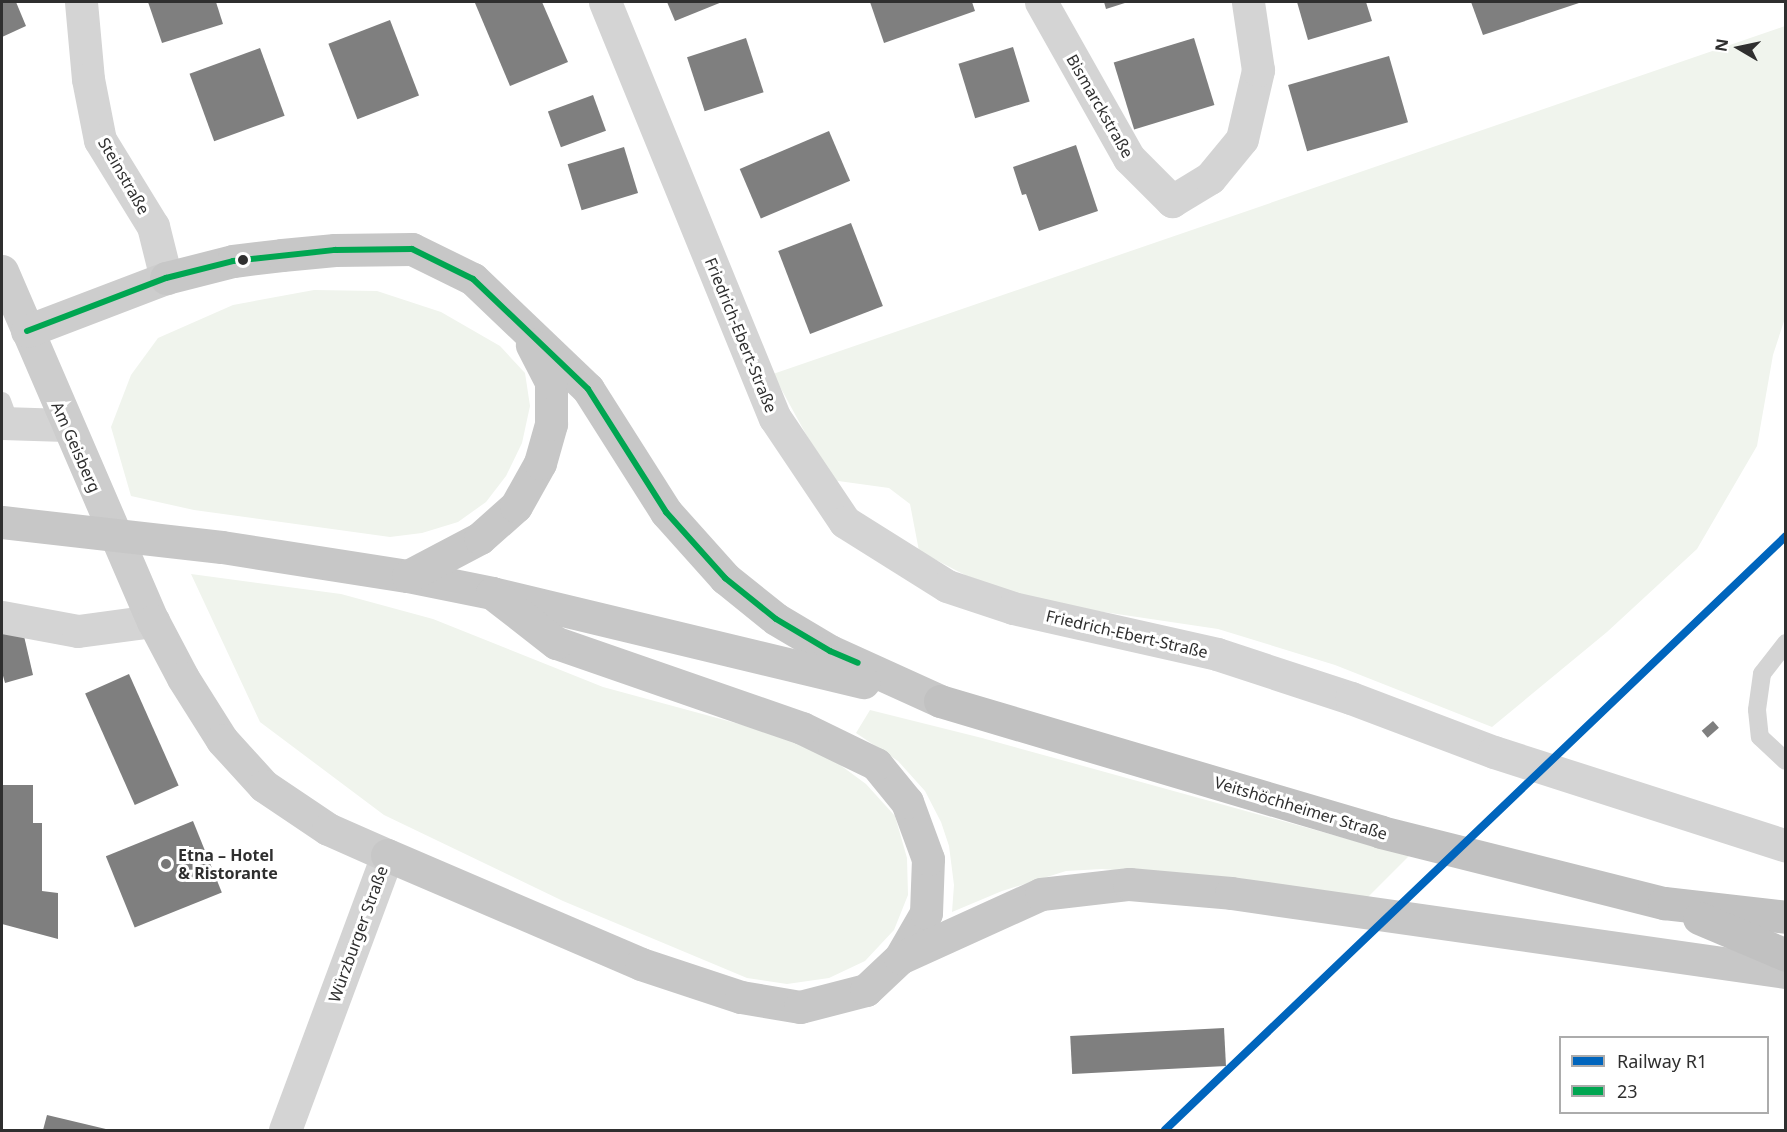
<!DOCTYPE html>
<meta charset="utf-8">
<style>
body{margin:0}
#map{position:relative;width:1787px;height:1132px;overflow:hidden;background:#fff;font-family:"Noto Sans",sans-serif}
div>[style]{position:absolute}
.green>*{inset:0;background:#f0f4ed}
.building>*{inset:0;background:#7f7f7f;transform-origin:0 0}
.lane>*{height:18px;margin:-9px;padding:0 9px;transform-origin:9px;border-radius:9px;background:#d4d4d4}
.street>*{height:33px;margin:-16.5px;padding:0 16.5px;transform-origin:16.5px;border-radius:16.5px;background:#d4d4d4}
.secondary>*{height:33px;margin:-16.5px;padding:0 16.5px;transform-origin:16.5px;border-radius:16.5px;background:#cdcdcd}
.primary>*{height:33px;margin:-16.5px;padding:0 16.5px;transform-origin:16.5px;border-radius:16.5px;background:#c7c7c7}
.highway>*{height:33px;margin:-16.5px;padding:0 16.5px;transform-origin:16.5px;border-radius:16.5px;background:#c1c1c1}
.bus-1>*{height:6px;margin:-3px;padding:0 3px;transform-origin:3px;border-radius:3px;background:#00a651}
.rail-1>*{height:8px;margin:-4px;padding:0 4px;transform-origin:4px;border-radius:4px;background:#0065bd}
.dots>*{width:16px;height:16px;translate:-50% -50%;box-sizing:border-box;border:3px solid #fff;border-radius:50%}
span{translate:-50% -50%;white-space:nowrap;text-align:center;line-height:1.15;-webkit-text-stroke:6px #fff;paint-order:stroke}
.street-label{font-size:16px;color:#2f2f2f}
.poi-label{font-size:16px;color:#2f2f2f;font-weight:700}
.left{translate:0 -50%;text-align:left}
.frame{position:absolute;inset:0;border:3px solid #2f2f2f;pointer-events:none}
.legend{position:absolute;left:1559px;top:1036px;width:210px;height:78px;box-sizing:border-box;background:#fff;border:2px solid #acacac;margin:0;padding:8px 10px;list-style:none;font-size:18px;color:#2f2f2f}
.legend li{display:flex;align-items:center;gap:12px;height:30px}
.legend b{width:30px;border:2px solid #acacac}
.north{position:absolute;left:1709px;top:18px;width:60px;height:60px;-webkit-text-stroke:4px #fff;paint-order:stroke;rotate:279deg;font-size:16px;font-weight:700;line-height:24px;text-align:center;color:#2f2f2f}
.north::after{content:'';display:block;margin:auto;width:21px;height:27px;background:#2f2f2f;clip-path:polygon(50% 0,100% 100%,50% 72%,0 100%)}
</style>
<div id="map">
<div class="green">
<div style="clip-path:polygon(1785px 26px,1785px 318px,1773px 355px,1757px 446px,1697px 549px,1607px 632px,1492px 727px,1335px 665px,1218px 629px,1070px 607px,986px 586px,919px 551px,910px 504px,889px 488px,831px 480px,773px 374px)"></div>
<div style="clip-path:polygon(314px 290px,377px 291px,441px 312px,500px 346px,525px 373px,530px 406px,522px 443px,506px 476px,486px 502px,458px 522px,422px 533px,390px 537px,194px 510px,131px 496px,111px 427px,131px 375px,158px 338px,233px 305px)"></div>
<div style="clip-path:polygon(191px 574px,341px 594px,433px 619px,603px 687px,780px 735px,832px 759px,866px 784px,895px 816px,907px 858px,908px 895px,894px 930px,865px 961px,829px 978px,787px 984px,747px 978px,563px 901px,384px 815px,260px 722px)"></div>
<div style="clip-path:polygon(870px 710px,982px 738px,1409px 856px,1367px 898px,1189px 876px,1102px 869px,1066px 871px,1002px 891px,952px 912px,954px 885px,949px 846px,941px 822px,925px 791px,898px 761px,856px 733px)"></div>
</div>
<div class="building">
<div style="clip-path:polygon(2px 2px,16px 2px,26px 26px,2px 37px)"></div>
<div style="clip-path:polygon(148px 2px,216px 2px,223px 24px,162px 43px)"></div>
<div style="clip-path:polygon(478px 2px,542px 2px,568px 62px,510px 86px,475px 3px)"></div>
<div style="clip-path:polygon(667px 2px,722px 2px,675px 21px)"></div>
<div style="clip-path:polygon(870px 2px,972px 2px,975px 11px,884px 43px)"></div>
<div style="clip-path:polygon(1104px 2px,1128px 2px,1106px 9px)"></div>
<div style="clip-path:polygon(1297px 2px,1366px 2px,1372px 21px,1308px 40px)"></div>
<div style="clip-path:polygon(1471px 2px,1582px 2px,1483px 35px)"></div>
<div style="left:390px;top:20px;width:81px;height:66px;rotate:69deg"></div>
<div style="left:746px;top:38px;width:57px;height:62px;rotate:72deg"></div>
<div style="left:1194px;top:38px;width:70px;height:84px;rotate:73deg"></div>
<div style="left:1013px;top:47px;width:57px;height:57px;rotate:73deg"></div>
<div style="left:260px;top:48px;width:72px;height:75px;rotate:70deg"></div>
<div style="left:1389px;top:56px;width:69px;height:105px;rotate:74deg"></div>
<div style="left:593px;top:95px;width:38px;height:48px;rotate:70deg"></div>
<div style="left:829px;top:131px;width:54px;height:97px;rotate:67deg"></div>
<div style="clip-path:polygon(1076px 145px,1098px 211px,1039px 231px,1026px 194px,1022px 195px,1013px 167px)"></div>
<div style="left:624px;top:147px;width:48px;height:59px;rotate:73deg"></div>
<div style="left:851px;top:223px;width:89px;height:78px;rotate:69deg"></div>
<div style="clip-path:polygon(2px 632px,24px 636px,33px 675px,5px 683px,2px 672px)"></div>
<div style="left:129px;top:674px;width:122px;height:48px;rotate:66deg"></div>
<div style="left:1713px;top:721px;width:9px;height:15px;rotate:49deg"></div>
<div style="clip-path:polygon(2px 785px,33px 785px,33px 823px,42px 823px,42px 891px,58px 893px,58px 939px,2px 924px)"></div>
<div style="left:193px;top:821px;width:77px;height:94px;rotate:68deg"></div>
<div style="left:1224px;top:1028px;width:38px;height:154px;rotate:87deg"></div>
<div style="clip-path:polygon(47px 1115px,110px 1130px,43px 1130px)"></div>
</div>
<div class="lane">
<div style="left:2px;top:401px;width:23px;rotate:70deg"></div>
<div style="left:1786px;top:643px;width:39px;rotate:128deg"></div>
<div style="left:1762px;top:674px;width:36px;rotate:98deg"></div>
<div style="left:1757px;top:710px;width:27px;rotate:84deg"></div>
<div style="left:1760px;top:737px;width:35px;rotate:43deg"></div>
</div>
<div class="street">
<div style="left:81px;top:2px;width:77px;rotate:84.8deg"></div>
<div style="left:88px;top:79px;width:62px;rotate:78.9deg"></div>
<div style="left:100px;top:140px;width:101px;rotate:58.4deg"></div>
<div style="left:153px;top:226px;width:54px;rotate:76deg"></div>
<div style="left:605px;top:2px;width:449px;rotate:67.8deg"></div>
<div style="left:775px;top:418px;width:125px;rotate:56.1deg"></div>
<div style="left:845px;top:522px;width:120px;rotate:32.1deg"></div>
<div style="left:947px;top:586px;width:70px;rotate:18.4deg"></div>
<div style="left:1013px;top:608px;width:209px;rotate:12.7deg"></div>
<div style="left:1217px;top:654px;width:141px;rotate:18.2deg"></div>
<div style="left:1351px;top:698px;width:153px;rotate:20.7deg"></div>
<div style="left:1494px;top:752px;width:307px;rotate:17.8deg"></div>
<div style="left:1041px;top:2px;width:179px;rotate:60.6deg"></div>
<div style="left:1129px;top:158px;width:61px;rotate:45deg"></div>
<div style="left:1172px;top:201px;width:44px;rotate:-31.2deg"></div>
<div style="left:1210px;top:178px;width:50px;rotate:-50.6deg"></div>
<div style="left:1242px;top:139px;width:71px;rotate:-76.9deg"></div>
<div style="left:1258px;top:70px;width:69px;rotate:-98.4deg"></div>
<div style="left:2px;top:423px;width:64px;rotate:1.8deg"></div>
<div style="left:2px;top:617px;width:77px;rotate:10.4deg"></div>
<div style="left:78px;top:631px;width:76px;rotate:-7.6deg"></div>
<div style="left:285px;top:1130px;width:293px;rotate:-69.6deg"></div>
</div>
<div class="secondary">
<div style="left:2px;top:271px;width:381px;rotate:66.7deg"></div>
<div style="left:153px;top:621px;width:64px;rotate:62.2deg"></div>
<div style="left:183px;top:678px;width:73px;rotate:57.8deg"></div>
<div style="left:222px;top:740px;width:62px;rotate:47.6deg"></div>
<div style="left:264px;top:786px;width:77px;rotate:33.9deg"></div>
<div style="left:328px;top:829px;width:64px;rotate:23.8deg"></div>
<div style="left:27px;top:331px;width:149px;rotate:-20.9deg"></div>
</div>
<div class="primary">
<div style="left:166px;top:278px;width:69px;rotate:-14.2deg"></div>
<div style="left:233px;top:261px;width:49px;rotate:-7deg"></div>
<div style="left:282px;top:255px;width:53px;rotate:-5.4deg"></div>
<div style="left:335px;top:250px;width:77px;rotate:-0.7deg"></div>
<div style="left:412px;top:249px;width:68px;rotate:26.2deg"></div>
<div style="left:473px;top:279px;width:159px;rotate:43.7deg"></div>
<div style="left:588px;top:389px;width:146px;rotate:57.6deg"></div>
<div style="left:666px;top:512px;width:89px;rotate:48.2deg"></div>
<div style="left:725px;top:578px;width:65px;rotate:38.8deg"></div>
<div style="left:776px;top:619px;width:63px;rotate:30.7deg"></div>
<div style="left:830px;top:651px;width:121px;rotate:24.4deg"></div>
<div style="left:2px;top:522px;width:221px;rotate:6.5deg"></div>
<div style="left:222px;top:547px;width:188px;rotate:8.9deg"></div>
<div style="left:408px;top:576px;width:86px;rotate:11.4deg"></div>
<div style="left:492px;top:593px;width:382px;rotate:13.5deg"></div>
<div style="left:408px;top:576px;width:81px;rotate:-27.8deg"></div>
<div style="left:480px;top:538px;width:48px;rotate:-41.6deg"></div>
<div style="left:516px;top:506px;width:49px;rotate:-60.8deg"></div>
<div style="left:540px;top:463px;width:41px;rotate:-74.2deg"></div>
<div style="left:551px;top:424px;width:42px;rotate:-90deg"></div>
<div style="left:551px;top:382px;width:42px;rotate:-117.2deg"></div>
<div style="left:387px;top:855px;width:276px;rotate:23.2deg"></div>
<div style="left:641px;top:964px;width:105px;rotate:18.3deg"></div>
<div style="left:741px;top:997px;width:60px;rotate:9.6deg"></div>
<div style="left:800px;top:1007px;width:68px;rotate:-14.4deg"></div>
<div style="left:866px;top:990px;width:47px;rotate:-43.3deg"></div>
<div style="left:900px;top:958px;width:52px;rotate:-60deg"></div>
<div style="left:926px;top:913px;width:54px;rotate:-87.9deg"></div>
<div style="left:928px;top:859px;width:61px;rotate:-110.2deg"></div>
<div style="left:907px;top:802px;width:49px;rotate:-129.2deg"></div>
<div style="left:876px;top:764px;width:82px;rotate:-154.1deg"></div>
<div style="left:802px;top:728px;width:260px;rotate:-160.9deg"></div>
<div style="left:556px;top:643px;width:81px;rotate:-142deg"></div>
<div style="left:900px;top:958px;width:155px;rotate:-24.4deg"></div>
<div style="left:1041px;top:894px;width:89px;rotate:-6.5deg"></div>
<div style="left:1129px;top:884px;width:102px;rotate:5deg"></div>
<div style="left:1231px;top:893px;width:561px;rotate:8.1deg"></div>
</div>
<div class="highway">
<div style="left:940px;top:701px;width:460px;rotate:16.5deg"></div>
<div style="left:1381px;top:832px;width:292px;rotate:14.1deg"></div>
<div style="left:1664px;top:903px;width:123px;rotate:6.5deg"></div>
<div style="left:1699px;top:918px;width:95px;rotate:23deg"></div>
</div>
<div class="bus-1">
<div style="left:27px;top:331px;width:149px;rotate:-20.9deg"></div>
<div style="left:166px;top:278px;width:69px;rotate:-14.2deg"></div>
<div style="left:233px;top:261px;width:103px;rotate:-6.2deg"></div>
<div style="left:335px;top:250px;width:77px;rotate:-0.7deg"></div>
<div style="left:412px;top:249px;width:68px;rotate:26.2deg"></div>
<div style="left:473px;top:279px;width:159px;rotate:43.7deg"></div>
<div style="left:588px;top:389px;width:146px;rotate:57.6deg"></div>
<div style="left:666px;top:512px;width:89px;rotate:48.2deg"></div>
<div style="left:725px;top:578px;width:65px;rotate:38.8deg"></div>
<div style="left:776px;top:619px;width:63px;rotate:30.7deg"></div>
<div style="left:830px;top:651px;width:30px;rotate:23deg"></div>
</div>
<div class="rail-1">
<div style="left:1165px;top:1130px;width:859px;rotate:-43.73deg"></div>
</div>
<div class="dots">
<div style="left:243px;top:260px;background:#2f2f2f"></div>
<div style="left:166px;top:864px;background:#787878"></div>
</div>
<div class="street-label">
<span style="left:1100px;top:106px;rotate:60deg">Bismarckstraße</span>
<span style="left:124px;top:176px;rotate:60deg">Steinstraße</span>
<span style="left:741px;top:335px;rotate:68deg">Friedrich-Ebert-Straße</span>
<span style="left:76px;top:447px;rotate:66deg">Am Geisberg</span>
<span style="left:1127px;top:634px;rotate:13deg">Friedrich-Ebert-Straße</span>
<span style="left:1301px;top:808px;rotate:17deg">Veitshöchheimer Straße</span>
<span style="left:358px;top:934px;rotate:-70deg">Würzburger Straße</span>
</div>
<div class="poi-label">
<span class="left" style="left:178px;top:864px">Etna – Hotel<br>&amp; Ristorante</span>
</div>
<div class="frame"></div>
<ul class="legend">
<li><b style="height:8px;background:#0065bd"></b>Railway R1</li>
<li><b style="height:8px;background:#00a651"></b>23</li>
</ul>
<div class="north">N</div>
</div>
